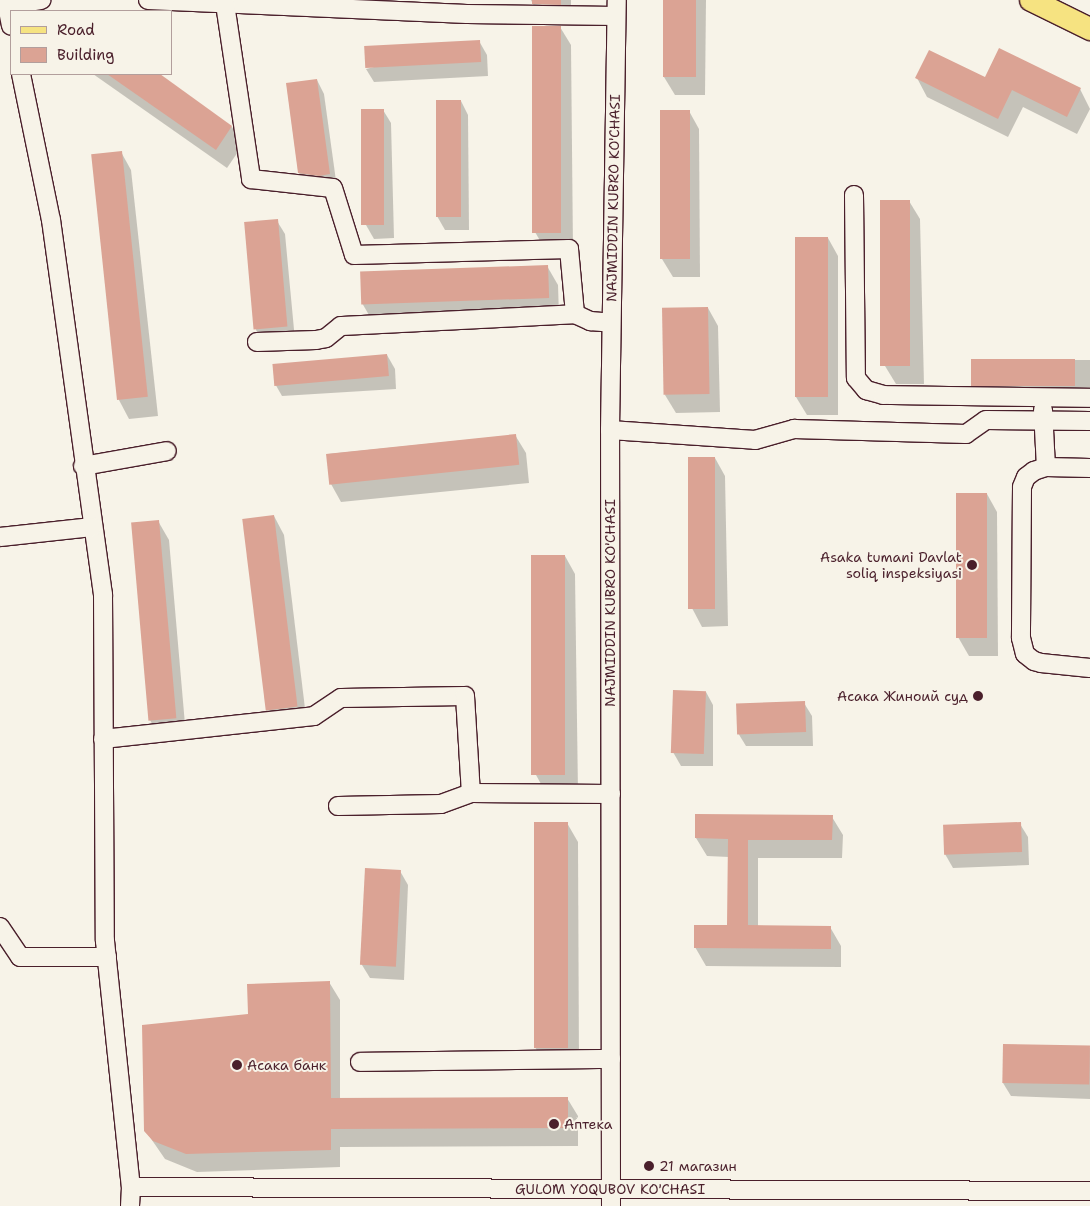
<!DOCTYPE html>
<meta charset="utf-8">
<style>
body{margin:0}
#map{position:relative;width:1090px;height:1206px;overflow:hidden;background:#f7f3e8;font-family:"Shantell Sans",sans-serif}
div>[style]{position:absolute}
.shadow>*{inset:0;background:#0003}
.building>*{inset:0;background:#dba394;transform-origin:0 0}
.roads{filter:drop-shadow(1px 0 #4a1f2b) drop-shadow(-1px 0 #4a1f2b) drop-shadow(0 1px #4a1f2b) drop-shadow(0 -1px #4a1f2b)}
.minor>*{height:18px;margin:-9px;padding:0 9px;transform-origin:9px;border-radius:9px;background:#f7f3e8}
.major>*{height:22px;margin:-11px;padding:0 11px;transform-origin:11px;border-radius:11px;background:#f6e381}
.dots>*{width:14px;height:14px;translate:-50% -50%;box-sizing:border-box;border:2px solid #f7f3e8;border-radius:50%}
span{translate:-50% -50%;white-space:nowrap;text-align:center;line-height:1.15;-webkit-text-stroke:4px #f7f3e8;paint-order:stroke}
.street-label{font-size:14px;color:#4a1f2b}
.poi-label{font-size:14px;color:#4a1f2b}
.right{translate:-100% -50%;text-align:right}
.left{translate:0 -50%;text-align:left}
.legend{position:absolute;left:10px;top:10px;width:162px;height:65px;box-sizing:border-box;background:#f7f3e8;border:1px solid #b29e9c;margin:0;padding:6px 9px;list-style:none;font-size:15px;color:#4a1f2b}
.legend li{display:flex;align-items:center;gap:10px;height:25px}
.legend b{width:25px;border:1px solid #b29e9c}
</style>
<div id="map">
<div class="shadow">
<div style="clip-path:polygon(531px 0,571px 0,571px 23px,542px 22px)"></div>
<div style="clip-path:polygon(665px 0,706px 0,705px 95px,675px 95px,664px 77px)"></div>
<div style="clip-path:polygon(560px 27px,571px 45px,573px 251px,546px 251px,535px 232px)"></div>
<div style="clip-path:polygon(479px 41px,487px 55px,488px 76px,374px 82px,366px 69px)"></div>
<div style="clip-path:polygon(93px 74px,156px 74px,232px 127px,242px 146px,227px 168px)"></div>
<div style="clip-path:polygon(917px 78px,985px 79px,1080px 89px,1090px 109px,1077px 134px,1023px 107px,1008px 137px,927px 97px)"></div>
<div style="clip-path:polygon(317px 80px,324px 94px,337px 188px,307px 187px,299px 173px)"></div>
<div style="clip-path:polygon(461px 101px,468px 115px,469px 230px,445px 230px,437px 216px)"></div>
<div style="clip-path:polygon(383px 110px,391px 123px,394px 238px,374px 239px,366px 225px)"></div>
<div style="clip-path:polygon(689px 111px,699px 129px,700px 277px,673px 277px,662px 259px)"></div>
<div style="clip-path:polygon(121px 152px,131px 170px,158px 416px,129px 419px,119px 400px)"></div>
<div style="clip-path:polygon(909px 201px,920px 219px,924px 384px,896px 384px,885px 366px)"></div>
<div style="clip-path:polygon(277px 221px,285px 234px,295px 340px,264px 343px,256px 330px)"></div>
<div style="clip-path:polygon(828px 238px,838px 256px,838px 415px,807px 415px,796px 397px)"></div>
<div style="clip-path:polygon(547px 266px,558px 285px,559px 316px,373px 322px,362px 303px)"></div>
<div style="clip-path:polygon(708px 308px,718px 326px,720px 412px,676px 413px,665px 395px)"></div>
<div style="clip-path:polygon(387px 355px,395px 369px,396px 389px,282px 396px,274px 382px)"></div>
<div style="clip-path:polygon(972px 360px,1090px 360px,1090px 391px,982px 402px,972px 385px)"></div>
<div style="clip-path:polygon(515px 435px,526px 453px,529px 483px,341px 502px,331px 484px,328px 454px)"></div>
<div style="clip-path:polygon(715px 458px,725px 476px,728px 626px,702px 627px,692px 608px)"></div>
<div style="clip-path:polygon(987px 494px,997px 512px,998px 656px,969px 656px,958px 637px)"></div>
<div style="clip-path:polygon(274px 516px,284px 535px,307px 725px,276px 729px,266px 710px)"></div>
<div style="clip-path:polygon(158px 521px,169px 540px,186px 736px,160px 738px,150px 720px)"></div>
<div style="clip-path:polygon(565px 556px,575px 574px,578px 793px,546px 793px,536px 775px)"></div>
<div style="clip-path:polygon(706px 692px,713px 705px,713px 766px,681px 766px,673px 752px)"></div>
<div style="clip-path:polygon(804px 703px,812px 716px,813px 746px,746px 746px,738px 733px)"></div>
<div style="clip-path:polygon(696px 815px,832px 817px,843px 835px,842px 858px,758px 858px,758px 927px,830px 927px,841px 946px,841px 967px,706px 966px,695px 947px,729px 926px,729px 857px,707px 856px,696px 838px)"></div>
<div style="clip-path:polygon(567px 823px,578px 842px,579px 1065px,546px 1066px,535px 1047px)"></div>
<div style="clip-path:polygon(1020px 824px,1028px 837px,1029px 865px,953px 868px,945px 854px)"></div>
<div style="clip-path:polygon(400px 871px,408px 885px,404px 980px,370px 978px,362px 965px)"></div>
<div style="clip-path:polygon(329px 982px,340px 1000px,340px 1099px,567px 1098px,578px 1116px,578px 1146px,340px 1147px,340px 1167px,197px 1172px,165px 1159px,145px 1130px,249px 1016px)"></div>
<div style="clip-path:polygon(1090px 1048px,1090px 1099px,1011px 1096px,1003px 1083px)"></div>
</div>
<div class="building">
<div style="clip-path:polygon(532px 0,561px 0,561px 5px,532px 4px)"></div>
<div style="left:663px;top:0;width:33px;height:77px"></div>
<div style="left:532px;top:26px;width:29px;height:207px"></div>
<div style="left:480px;top:40px;width:22px;height:116px;rotate:87deg"></div>
<div style="clip-path:polygon(999px 48px,1081px 88px,1067px 117px,1012px 90px,998px 119px,915px 78px,929px 50px,985px 77px)"></div>
<div style="clip-path:polygon(107px 74px,160px 74px,232px 126px,216px 150px)"></div>
<div style="clip-path:polygon(317px 79px,330px 174px,319px 176px,298px 173px,286px 83px)"></div>
<div style="left:436px;top:100px;width:25px;height:117px"></div>
<div style="left:361px;top:109px;width:23px;height:116px"></div>
<div style="left:660px;top:110px;width:30px;height:149px"></div>
<div style="left:122px;top:151px;width:247px;height:31px;rotate:84deg"></div>
<div style="left:880px;top:200px;width:30px;height:166px"></div>
<div style="left:278px;top:219px;width:108px;height:34px;rotate:85deg"></div>
<div style="left:795px;top:237px;width:33px;height:160px"></div>
<div style="left:548px;top:265px;width:33px;height:188px;rotate:88deg"></div>
<div style="left:708px;top:307px;width:87px;height:46px;rotate:89deg"></div>
<div style="left:387px;top:354px;width:22px;height:115px;rotate:85deg"></div>
<div style="left:971px;top:359px;width:104px;height:27px"></div>
<div style="left:516px;top:434px;width:31px;height:191px;rotate:84deg"></div>
<div style="left:688px;top:457px;width:27px;height:152px"></div>
<div style="left:956px;top:493px;width:31px;height:145px"></div>
<div style="left:274px;top:515px;width:193px;height:32px;rotate:83deg"></div>
<div style="left:159px;top:520px;width:199px;height:28px;rotate:85deg"></div>
<div style="left:531px;top:555px;width:34px;height:220px"></div>
<div style="left:673px;top:690px;width:33px;height:63px;rotate:2deg"></div>
<div style="left:805px;top:701px;width:31px;height:69px;rotate:88deg"></div>
<div style="clip-path:polygon(695px 814px,833px 815px,832px 840px,748px 840px,748px 925px,831px 926px,831px 949px,694px 948px,694px 925px,727px 925px,728px 839px,695px 838px)"></div>
<div style="left:534px;top:822px;width:34px;height:226px"></div>
<div style="left:1021px;top:822px;width:30px;height:78px;rotate:88deg"></div>
<div style="left:365px;top:868px;width:36px;height:97px;rotate:3deg"></div>
<div style="clip-path:polygon(330px 981px,331px 1098px,568px 1097px,568px 1128px,331px 1129px,331px 1150px,186px 1154px,153px 1141px,144px 1131px,142px 1025px,248px 1014px,247px 984px)"></div>
<div style="left:1003px;top:1044px;width:87px;height:39px;rotate:1deg"></div>
</div>
<div class="roads">
<div class="minor">
<div style="left:6px;top:0;width:26px;rotate:79deg"></div>
<div style="left:148px;top:0;width:319px;rotate:2.5deg"></div>
<div style="left:467px;top:14px;width:149px;rotate:0.8deg"></div>
<div style="left:225px;top:4px;width:177px;rotate:81.5deg"></div>
<div style="left:251px;top:179px;width:82px;rotate:6.3deg"></div>
<div style="left:333px;top:188px;width:70px;rotate:72.6deg"></div>
<div style="left:354px;top:255px;width:215px;rotate:-1.6deg"></div>
<div style="left:569px;top:249px;width:65px;rotate:84.7deg"></div>
<div style="left:575px;top:314px;width:17px;rotate:25deg"></div>
<div style="left:590px;top:321px;width:21px;rotate:5deg"></div>
<div style="left:7px;top:6px;width:35px;rotate:-10deg"></div>
<div style="left:21px;top:74px;width:149px;rotate:78.4deg"></div>
<div style="left:51px;top:220px;width:378px;rotate:82.1deg"></div>
<div style="left:103px;top:594px;width:347px;rotate:89.7deg"></div>
<div style="left:105px;top:941px;width:247px;rotate:84deg"></div>
<div style="left:131px;top:1187px;width:19px;rotate:93deg"></div>
<div style="left:854px;top:195px;width:183px;rotate:89.4deg"></div>
<div style="left:856px;top:378px;width:16px;rotate:50deg"></div>
<div style="left:866px;top:390px;width:18px;rotate:16deg"></div>
<div style="left:883px;top:395px;width:207px;rotate:0.8deg"></div>
<div style="left:257px;top:342px;width:59px;rotate:-1.9deg"></div>
<div style="left:316px;top:340px;width:10px;rotate:-11deg"></div>
<div style="left:326px;top:338px;width:19px;rotate:-39deg"></div>
<div style="left:341px;top:326px;width:234px;rotate:-2.9deg"></div>
<div style="left:1043px;top:410px;width:57px;rotate:87deg"></div>
<div style="left:610px;top:430px;width:145px;rotate:3.9deg"></div>
<div style="left:755px;top:440px;width:41px;rotate:-15.8deg"></div>
<div style="left:794px;top:429px;width:172px;rotate:1.7deg"></div>
<div style="left:966px;top:434px;width:24px;rotate:-35deg"></div>
<div style="left:986px;top:420px;width:104px;rotate:0.6deg"></div>
<div style="left:83px;top:466px;width:85px;rotate:-10.1deg"></div>
<div style="left:1090px;top:468px;width:44px;rotate:-178.7deg"></div>
<div style="left:1046px;top:467px;width:13px;rotate:162deg"></div>
<div style="left:1034px;top:471px;width:10px;rotate:143deg"></div>
<div style="left:1026px;top:477px;width:11px;rotate:112deg"></div>
<div style="left:1022px;top:487px;width:151px;rotate:90.4deg"></div>
<div style="left:1021px;top:638px;width:16px;rotate:76deg"></div>
<div style="left:1025px;top:654px;width:11px;rotate:38deg"></div>
<div style="left:1034px;top:661px;width:7px;rotate:16deg"></div>
<div style="left:1041px;top:663px;width:49px;rotate:5.8deg"></div>
<div style="left:0;top:537px;width:93px;rotate:-6.2deg"></div>
<div style="left:103px;top:739px;width:212px;rotate:-6.2deg"></div>
<div style="left:314px;top:716px;width:32px;rotate:-34deg"></div>
<div style="left:341px;top:698px;width:124px;rotate:-0.9deg"></div>
<div style="left:465px;top:696px;width:97px;rotate:86.5deg"></div>
<div style="left:471px;top:793px;width:140px;rotate:0.4deg"></div>
<div style="left:338px;top:806px;width:103px;rotate:-1.1deg"></div>
<div style="left:441px;top:804px;width:32px;rotate:-20deg"></div>
<div style="left:0;top:927px;width:36px;rotate:56deg"></div>
<div style="left:20px;top:957px;width:87px"></div>
<div style="left:360px;top:1062px;width:251px;rotate:-0.7deg"></div>
<div style="left:131px;top:1187px;width:959px;rotate:0.24deg"></div>
<div style="left:611px;top:1206px;width:776px;rotate:-90.07deg"></div>
<div style="left:610px;top:430px;width:430px;rotate:-89.1deg"></div>
</div>
<div class="major">
<div style="left:1031px;top:0;width:66px;rotate:26.2deg"></div>
</div>
</div>
<div class="dots">
<div style="left:972px;top:565px;background:#4a1f2b"></div>
<div style="left:978px;top:696px;background:#4a1f2b"></div>
<div style="left:237px;top:1065px;background:#4a1f2b"></div>
<div style="left:554px;top:1124px;background:#4a1f2b"></div>
<div style="left:649px;top:1166px;background:#4a1f2b"></div>
</div>
<div class="street-label">
<span style="left:613px;top:198px;rotate:-89deg">NAJMIDDIN KUBRO KO'CHASI</span>
<span style="left:610px;top:603px;rotate:-90deg">NAJMIDDIN KUBRO KO'CHASI</span>
<span style="left:610px;top:1189px">GULOM YOQUBOV KO'CHASI</span>
</div>
<div class="poi-label">
<span class="right" style="left:962px;top:565px">Asaka tumani Davlat<br>soliq inspeksiyasi</span>
<span class="right" style="left:968px;top:696px">Асака Жиноий суд</span>
<span class="left" style="left:247px;top:1065px">Асака банк</span>
<span class="left" style="left:564px;top:1124px">Аптека</span>
<span class="left" style="left:659px;top:1166px">21 магазин</span>
</div>
<ul class="legend">
<li><b style="height:6px;background:#f6e381"></b>Road</li>
<li><b style="height:14px;background:#dba394"></b>Building</li>
</ul>
</div>
